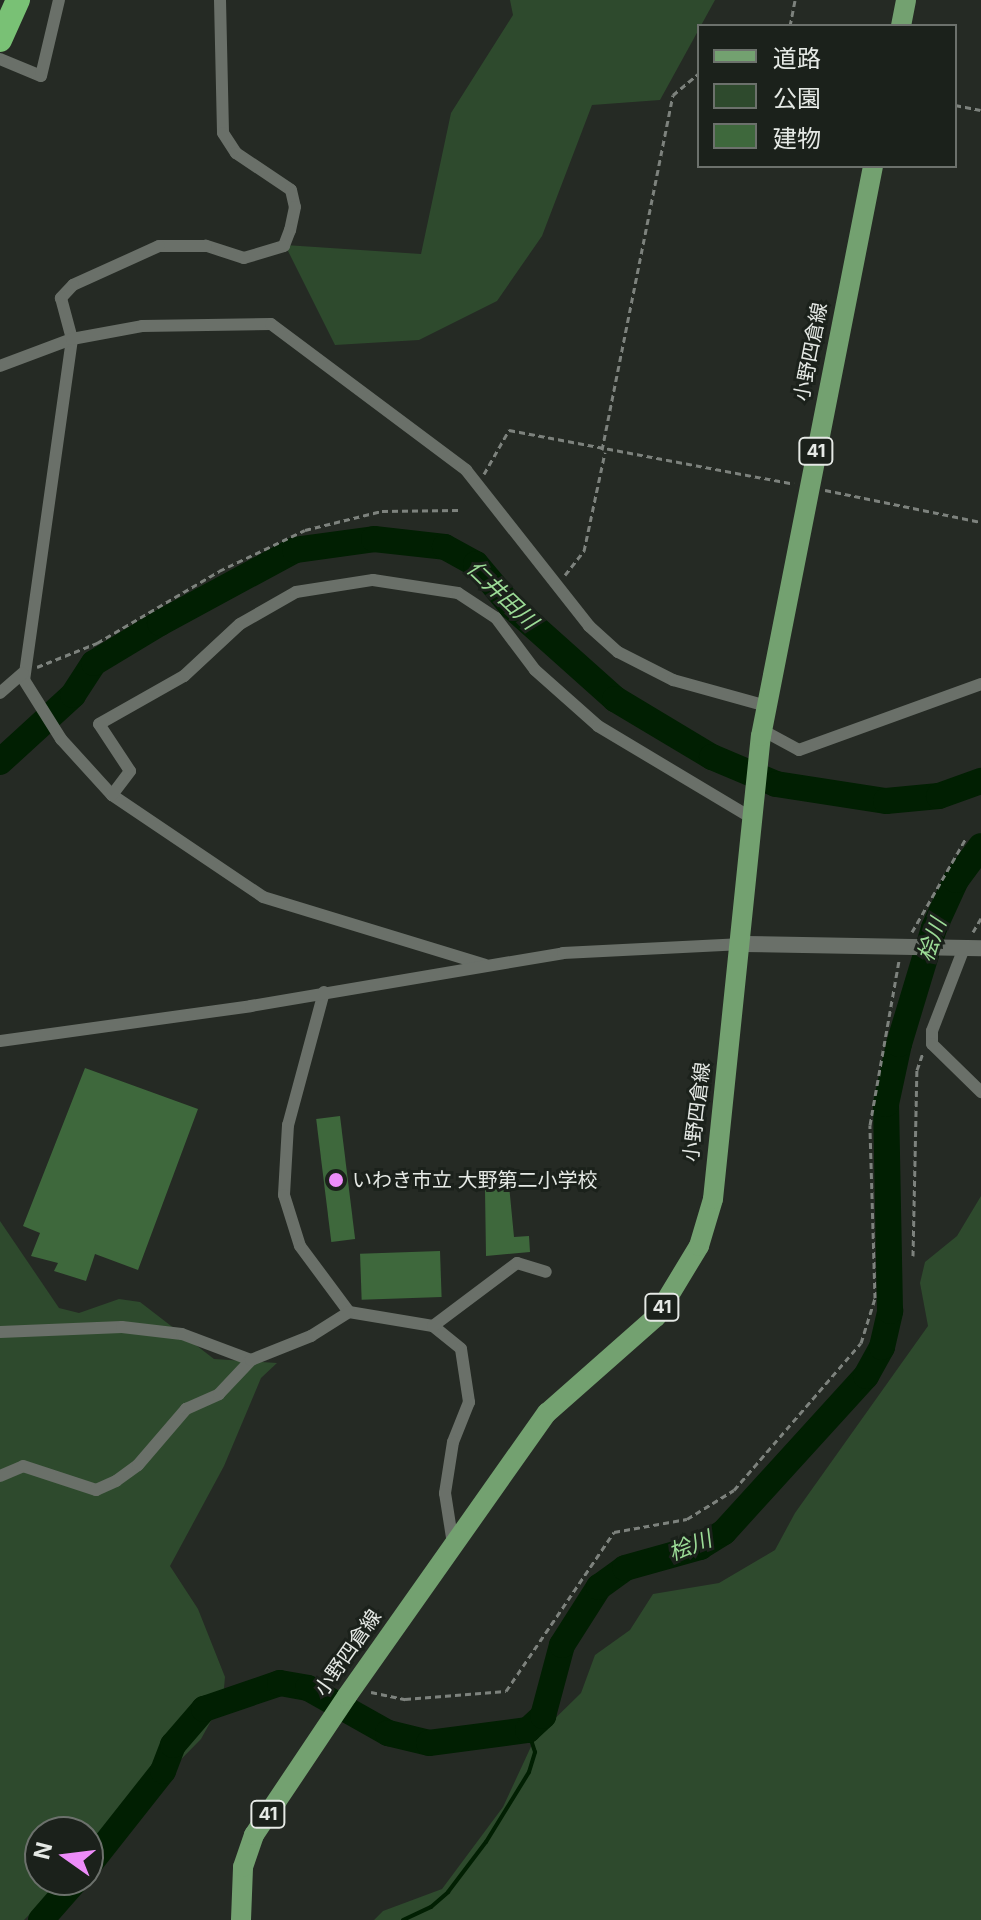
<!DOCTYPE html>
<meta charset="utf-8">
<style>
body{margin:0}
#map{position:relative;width:981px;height:1920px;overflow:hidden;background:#252a24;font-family:Inter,"Noto Sans JP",sans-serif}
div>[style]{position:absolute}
.green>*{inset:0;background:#2e4a2d}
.stream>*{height:4px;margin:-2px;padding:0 2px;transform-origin:2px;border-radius:2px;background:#011f02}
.river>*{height:26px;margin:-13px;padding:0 13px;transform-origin:13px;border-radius:13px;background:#011f02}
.building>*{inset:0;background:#3e683c;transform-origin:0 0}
.path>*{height:3px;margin-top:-1.5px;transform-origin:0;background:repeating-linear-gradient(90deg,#7d827d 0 6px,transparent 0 10px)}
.minor>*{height:12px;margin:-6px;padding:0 6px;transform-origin:6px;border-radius:6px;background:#6a7069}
.tertiary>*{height:16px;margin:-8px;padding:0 8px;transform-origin:8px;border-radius:8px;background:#6a7069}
.primary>*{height:20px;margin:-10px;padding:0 10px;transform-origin:10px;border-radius:10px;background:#73a170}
.motorway>*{height:24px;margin:-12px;padding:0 12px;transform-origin:12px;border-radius:12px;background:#79c175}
.dots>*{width:22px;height:22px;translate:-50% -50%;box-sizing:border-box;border:4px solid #1b211b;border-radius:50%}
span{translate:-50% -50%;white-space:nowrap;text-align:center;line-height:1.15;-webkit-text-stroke:6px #1b211b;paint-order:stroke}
.shield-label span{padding:2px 6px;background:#1b211b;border:2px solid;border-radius:6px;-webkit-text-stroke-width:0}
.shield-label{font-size:18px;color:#e5e9e5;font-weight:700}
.street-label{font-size:20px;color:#e5e9e5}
.poi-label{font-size:20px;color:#e5e9e5}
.left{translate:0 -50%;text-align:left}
.water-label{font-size:22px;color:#9cdc97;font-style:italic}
.legend{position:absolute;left:697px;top:24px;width:260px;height:144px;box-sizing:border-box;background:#1b211b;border:2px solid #6c716c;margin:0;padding:10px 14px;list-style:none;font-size:24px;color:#e5e9e5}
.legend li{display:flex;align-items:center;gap:16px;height:40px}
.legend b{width:40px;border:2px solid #6c716c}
.north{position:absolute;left:24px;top:1816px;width:80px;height:80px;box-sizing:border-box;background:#1b211b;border:2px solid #6c716c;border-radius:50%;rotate:284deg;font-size:22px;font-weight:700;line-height:32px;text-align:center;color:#e5e9e5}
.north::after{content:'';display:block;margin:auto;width:28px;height:36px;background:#ed8cf9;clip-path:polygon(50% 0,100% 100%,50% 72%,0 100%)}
</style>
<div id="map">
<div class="green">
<div style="clip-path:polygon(510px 0,715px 0,660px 100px,592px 105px,542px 236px,497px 301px,419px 340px,335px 345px,285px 245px,421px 254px,451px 113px,513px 15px)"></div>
<div style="clip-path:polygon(981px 1196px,981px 1920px,374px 1920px,383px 1911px,442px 1889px,503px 1807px,535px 1738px,581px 1693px,595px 1655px,630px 1630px,653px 1594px,719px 1583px,775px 1550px,795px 1513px,928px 1326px,920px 1283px,925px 1262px,957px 1236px)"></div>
<div style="clip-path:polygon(0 1221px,59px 1308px,79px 1313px,119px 1299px,140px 1302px,214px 1359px,277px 1363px,261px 1378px,224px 1466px,170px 1566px,198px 1609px,225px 1677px,223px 1699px,201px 1739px,88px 1854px,88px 1832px,40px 1832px,40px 1880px,63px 1880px,24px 1920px,0 1920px)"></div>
</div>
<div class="stream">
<div style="left:403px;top:1920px;width:31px;rotate:-25deg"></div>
<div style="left:431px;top:1907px;width:23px;rotate:-41deg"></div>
<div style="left:448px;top:1892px;width:63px;rotate:-52.8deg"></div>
<div style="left:486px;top:1842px;width:82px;rotate:-58.4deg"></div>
<div style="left:529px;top:1772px;width:21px;rotate:-73deg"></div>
<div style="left:535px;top:1752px;width:23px;rotate:-108deg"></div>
</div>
<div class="river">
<div style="left:0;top:762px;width:99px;rotate:-42.5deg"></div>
<div style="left:73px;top:695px;width:38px;rotate:-57deg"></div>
<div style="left:94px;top:663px;width:77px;rotate:-31.2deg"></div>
<div style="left:160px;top:623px;width:153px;rotate:-28.4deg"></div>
<div style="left:295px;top:550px;width:80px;rotate:-7.9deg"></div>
<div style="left:374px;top:539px;width:71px;rotate:6.4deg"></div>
<div style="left:445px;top:547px;width:35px;rotate:29deg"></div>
<div style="left:476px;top:564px;width:55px;rotate:50.2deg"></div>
<div style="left:511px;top:606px;width:140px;rotate:41.8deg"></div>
<div style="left:615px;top:699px;width:113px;rotate:30.9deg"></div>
<div style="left:712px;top:757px;width:69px;rotate:22.9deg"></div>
<div style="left:776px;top:784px;width:111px;rotate:8.8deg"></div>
<div style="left:886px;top:801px;width:53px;rotate:-5.4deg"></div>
<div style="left:939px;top:796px;width:45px;rotate:-19.7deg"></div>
<div style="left:88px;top:1866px;width:121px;rotate:-51.7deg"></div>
<div style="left:163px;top:1771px;width:28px;rotate:-69deg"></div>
<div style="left:173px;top:1745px;width:48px;rotate:-49.3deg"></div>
<div style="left:204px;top:1709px;width:80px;rotate:-18.9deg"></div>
<div style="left:280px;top:1683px;width:28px;rotate:10deg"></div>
<div style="left:308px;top:1688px;width:92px;rotate:29.4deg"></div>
<div style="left:388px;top:1733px;width:42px;rotate:13.7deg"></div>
<div style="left:429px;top:1743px;width:100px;rotate:-7.5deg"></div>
<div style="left:528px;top:1730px;width:21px;rotate:-43deg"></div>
<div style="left:543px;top:1716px;width:73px;rotate:-75deg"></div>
<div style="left:562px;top:1645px;width:69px;rotate:-57.5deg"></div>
<div style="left:599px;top:1587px;width:32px;rotate:-36deg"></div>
<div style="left:625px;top:1568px;width:78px;rotate:-15.6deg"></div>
<div style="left:700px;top:1547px;width:28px;rotate:-32deg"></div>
<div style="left:724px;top:1532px;width:211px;rotate:-47.7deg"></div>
<div style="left:866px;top:1376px;width:33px;rotate:-61deg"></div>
<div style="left:882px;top:1347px;width:37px;rotate:-77deg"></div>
<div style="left:890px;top:1311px;width:207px;rotate:-91.1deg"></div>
<div style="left:886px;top:1104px;width:61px;rotate:-77.8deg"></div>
<div style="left:899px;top:1044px;width:121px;rotate:-73.2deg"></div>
<div style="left:934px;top:928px;width:53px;rotate:-65.4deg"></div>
<div style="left:956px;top:880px;width:42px;rotate:-53.7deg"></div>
<div style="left:41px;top:1920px;width:53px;rotate:-48.8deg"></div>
</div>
<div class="building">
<div style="clip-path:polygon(85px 1068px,198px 1109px,138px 1270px,95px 1254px,86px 1281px,54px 1271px,58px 1263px,31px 1256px,40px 1233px,23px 1226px)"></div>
<div style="left:340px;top:1116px;width:124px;height:24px;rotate:83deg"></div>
<div style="clip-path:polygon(509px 1185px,514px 1237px,529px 1236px,530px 1252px,486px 1256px,485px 1190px)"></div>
<div style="left:440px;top:1251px;width:46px;height:80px;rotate:88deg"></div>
</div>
<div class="path">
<div style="left:790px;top:26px;width:26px;rotate:-79deg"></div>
<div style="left:955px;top:105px;width:26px;rotate:11deg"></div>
<div style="left:602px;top:450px;width:362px;rotate:-78.7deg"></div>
<div style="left:673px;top:95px;width:34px;rotate:-40deg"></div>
<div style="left:484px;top:474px;width:51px;rotate:-60.4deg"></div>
<div style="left:509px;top:430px;width:290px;rotate:10.7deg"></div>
<div style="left:825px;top:490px;width:159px;rotate:11.6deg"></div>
<div style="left:565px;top:575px;width:31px;rotate:-52deg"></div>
<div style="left:584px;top:551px;width:101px;rotate:-78deg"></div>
<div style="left:37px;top:667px;width:65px;rotate:-21.8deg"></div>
<div style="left:97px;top:643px;width:142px;rotate:-30.5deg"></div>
<div style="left:219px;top:571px;width:95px;rotate:-25.5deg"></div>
<div style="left:305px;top:530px;width:79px;rotate:-13.9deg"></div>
<div style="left:382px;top:511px;width:77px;rotate:-0.7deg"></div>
<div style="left:912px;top:932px;width:108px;rotate:-60.1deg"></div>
<div style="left:973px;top:932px;width:16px;rotate:-60deg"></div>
<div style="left:913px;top:1256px;width:186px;rotate:-88.8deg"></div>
<div style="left:917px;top:1070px;width:18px;rotate:-71deg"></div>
<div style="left:371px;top:1692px;width:35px;rotate:12deg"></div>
<div style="left:405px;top:1699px;width:101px;rotate:-4.5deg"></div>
<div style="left:506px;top:1691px;width:192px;rotate:-55.8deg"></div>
<div style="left:614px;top:1532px;width:74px;rotate:-10.1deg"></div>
<div style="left:687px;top:1519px;width:55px;rotate:-31.7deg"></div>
<div style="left:734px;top:1490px;width:194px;rotate:-49.2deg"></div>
<div style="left:861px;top:1343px;width:47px;rotate:-72.7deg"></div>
<div style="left:875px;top:1298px;width:173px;rotate:-91.7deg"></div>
<div style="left:870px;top:1125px;width:168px;rotate:-80deg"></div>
</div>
<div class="minor">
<div style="left:220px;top:0;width:133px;rotate:88.7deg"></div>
<div style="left:223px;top:133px;width:24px;rotate:57deg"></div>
<div style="left:236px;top:153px;width:66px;rotate:33.9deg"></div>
<div style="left:291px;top:190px;width:17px;rotate:77deg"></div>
<div style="left:295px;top:207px;width:24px;rotate:102deg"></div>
<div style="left:290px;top:230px;width:17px;rotate:111deg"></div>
<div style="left:284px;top:246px;width:42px;rotate:163.3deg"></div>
<div style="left:244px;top:258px;width:40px;rotate:-162deg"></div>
<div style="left:206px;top:246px;width:47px;rotate:180deg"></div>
<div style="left:159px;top:246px;width:94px;rotate:155.6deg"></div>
<div style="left:73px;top:285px;width:18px;rotate:133deg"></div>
<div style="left:61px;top:298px;width:42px;rotate:75deg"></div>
<div style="left:72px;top:339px;width:344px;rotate:98deg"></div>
<div style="left:24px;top:680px;width:70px;rotate:57.9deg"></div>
<div style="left:61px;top:739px;width:76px;rotate:47.7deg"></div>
<div style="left:112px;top:795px;width:182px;rotate:34deg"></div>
<div style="left:263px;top:897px;width:232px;rotate:17deg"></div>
<div style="left:0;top:59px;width:44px;rotate:22.5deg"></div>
<div style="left:41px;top:76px;width:78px;rotate:-76.7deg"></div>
<div style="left:0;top:366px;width:77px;rotate:-20.6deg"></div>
<div style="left:72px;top:339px;width:71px;rotate:-10.5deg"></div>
<div style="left:142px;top:326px;width:129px;rotate:-0.9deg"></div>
<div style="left:271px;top:324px;width:244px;rotate:36.8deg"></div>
<div style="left:466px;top:470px;width:199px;rotate:51.7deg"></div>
<div style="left:589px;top:626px;width:39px;rotate:42deg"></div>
<div style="left:618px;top:652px;width:62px;rotate:27deg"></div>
<div style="left:673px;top:680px;width:98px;rotate:15.5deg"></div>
<div style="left:0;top:693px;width:30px;rotate:-41deg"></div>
<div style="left:762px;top:730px;width:42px;rotate:28.4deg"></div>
<div style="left:799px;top:750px;width:194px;rotate:-19.9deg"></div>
<div style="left:112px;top:795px;width:30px;rotate:-53deg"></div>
<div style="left:130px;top:771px;width:56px;rotate:-123.4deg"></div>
<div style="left:99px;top:724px;width:98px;rotate:-29.5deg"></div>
<div style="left:184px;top:676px;width:76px;rotate:-42.9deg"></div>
<div style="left:240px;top:624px;width:64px;rotate:-29.7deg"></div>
<div style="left:296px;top:592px;width:78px;rotate:-8.9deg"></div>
<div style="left:373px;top:580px;width:86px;rotate:8.7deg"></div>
<div style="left:458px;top:593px;width:45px;rotate:33.3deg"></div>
<div style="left:496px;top:618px;width:65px;rotate:53.1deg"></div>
<div style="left:535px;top:670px;width:84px;rotate:41.6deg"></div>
<div style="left:598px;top:726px;width:179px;rotate:30.9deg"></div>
<div style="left:964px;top:948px;width:89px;rotate:111.1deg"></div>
<div style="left:932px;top:1031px;width:13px;rotate:90deg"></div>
<div style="left:932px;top:1044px;width:69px;rotate:44.4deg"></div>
<div style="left:324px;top:992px;width:138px;rotate:105.1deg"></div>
<div style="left:288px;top:1125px;width:70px;rotate:93.3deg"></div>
<div style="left:284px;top:1195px;width:53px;rotate:72.6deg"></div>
<div style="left:300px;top:1246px;width:82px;rotate:53.4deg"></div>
<div style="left:349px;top:1312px;width:85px;rotate:9.5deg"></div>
<div style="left:433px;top:1326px;width:36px;rotate:39deg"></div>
<div style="left:461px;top:1349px;width:54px;rotate:81.4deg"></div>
<div style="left:469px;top:1402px;width:43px;rotate:111.8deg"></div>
<div style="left:453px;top:1442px;width:52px;rotate:98.9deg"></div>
<div style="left:445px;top:1493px;width:52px;rotate:81.1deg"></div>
<div style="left:0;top:1041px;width:253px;rotate:-7.9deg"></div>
<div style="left:251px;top:1006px;width:316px;rotate:-9.6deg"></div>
<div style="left:563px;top:953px;width:180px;rotate:-2.9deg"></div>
<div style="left:433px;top:1326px;width:105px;rotate:-36.9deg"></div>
<div style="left:517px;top:1263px;width:30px;rotate:17deg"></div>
<div style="left:0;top:1332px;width:122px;rotate:-2.3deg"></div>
<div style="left:122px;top:1327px;width:60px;rotate:6.7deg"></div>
<div style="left:182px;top:1334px;width:74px;rotate:20.6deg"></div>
<div style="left:0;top:1476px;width:25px;rotate:-23deg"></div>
<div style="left:23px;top:1466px;width:77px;rotate:18.2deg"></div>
<div style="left:96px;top:1490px;width:22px;rotate:-24deg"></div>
<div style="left:116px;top:1481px;width:27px;rotate:-36deg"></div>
<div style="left:138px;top:1465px;width:74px;rotate:-49.4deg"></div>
<div style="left:186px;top:1409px;width:36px;rotate:-24deg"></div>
<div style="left:219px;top:1394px;width:47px;rotate:-46.7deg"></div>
<div style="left:251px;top:1360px;width:65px;rotate:-21.8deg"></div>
<div style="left:311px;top:1336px;width:45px;rotate:-32.3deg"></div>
</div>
<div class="tertiary">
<div style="left:743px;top:944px;width:238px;rotate:1deg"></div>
</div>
<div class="primary">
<div style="left:901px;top:26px;width:26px;rotate:-79deg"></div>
<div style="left:241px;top:1920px;width:53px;rotate:-87.8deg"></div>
<div style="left:243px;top:1867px;width:34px;rotate:-71deg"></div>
<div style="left:254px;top:1835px;width:167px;rotate:-56.2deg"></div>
<div style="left:347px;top:1696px;width:347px;rotate:-54.8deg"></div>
<div style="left:547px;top:1413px;width:145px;rotate:-41.4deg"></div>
<div style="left:656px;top:1317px;width:83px;rotate:-58.8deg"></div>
<div style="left:699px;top:1246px;width:49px;rotate:-73.4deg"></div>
<div style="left:713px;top:1199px;width:465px;rotate:-84.1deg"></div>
<div style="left:761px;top:736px;width:581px;rotate:-78.88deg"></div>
</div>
<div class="motorway">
<div style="left:0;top:40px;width:44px;rotate:-65.8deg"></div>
</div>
<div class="dots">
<div style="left:336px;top:1180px;background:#ed8cf9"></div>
</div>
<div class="shield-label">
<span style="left:816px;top:451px">41</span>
<span style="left:662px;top:1307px">41</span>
<span style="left:268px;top:1814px">41</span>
</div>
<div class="street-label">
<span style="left:811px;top:352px;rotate:-79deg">小野四倉線</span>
<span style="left:697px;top:1112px;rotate:-83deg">小野四倉線</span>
<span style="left:348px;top:1653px;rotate:-55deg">小野四倉線</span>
</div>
<div class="poi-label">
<span class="left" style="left:352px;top:1180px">いわき市立 大野第二小学校</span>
</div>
<div class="water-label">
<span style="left:502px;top:595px;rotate:44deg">仁井田川</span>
<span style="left:932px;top:940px;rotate:-71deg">桧川</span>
<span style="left:690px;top:1546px;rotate:-21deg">桧川</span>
</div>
<ul class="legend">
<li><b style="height:10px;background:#73a170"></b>道路</li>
<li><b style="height:22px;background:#2e4a2d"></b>公園</li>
<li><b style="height:22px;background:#3e683c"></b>建物</li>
</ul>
<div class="north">N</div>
</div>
